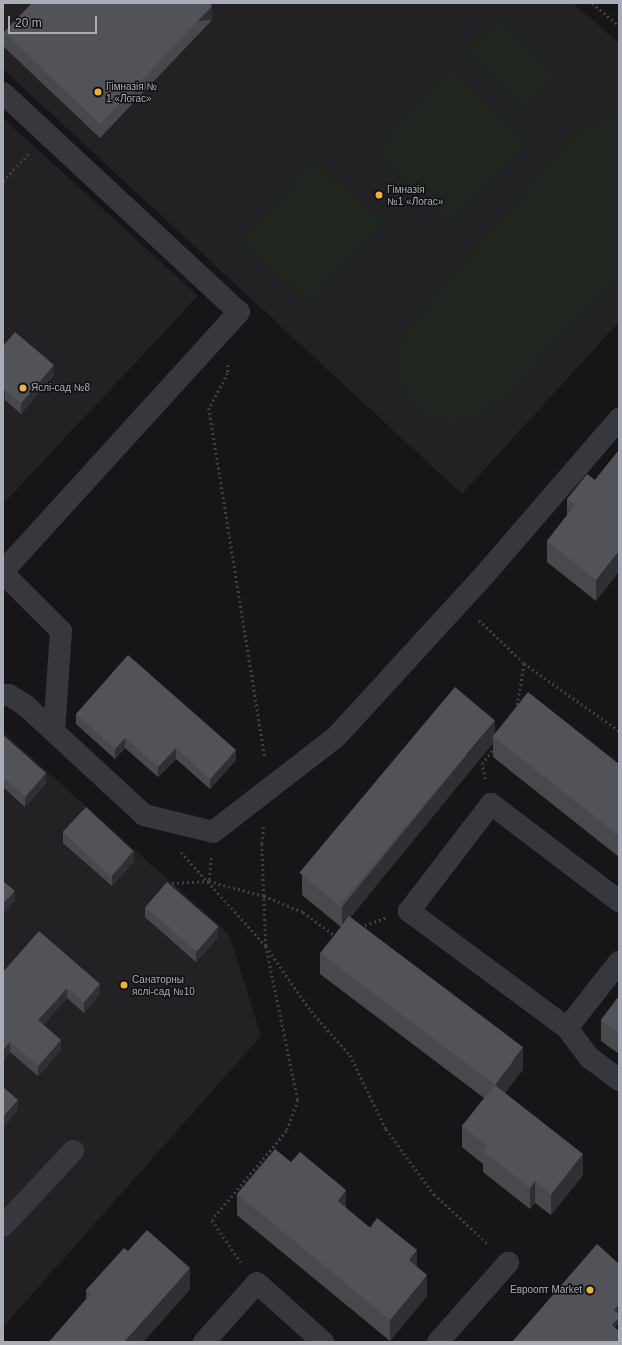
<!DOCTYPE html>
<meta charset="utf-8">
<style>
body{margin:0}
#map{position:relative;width:622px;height:1345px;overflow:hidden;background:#161618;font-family:Helvetica,sans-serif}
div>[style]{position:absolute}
.built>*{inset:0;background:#222225}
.green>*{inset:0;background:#1e261f;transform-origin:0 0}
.path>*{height:2.5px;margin-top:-1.25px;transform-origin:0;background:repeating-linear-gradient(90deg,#3d3f44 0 2px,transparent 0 5px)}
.minor>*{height:22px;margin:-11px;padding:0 11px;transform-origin:11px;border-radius:11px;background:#37383d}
.wall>*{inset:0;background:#47494d}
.shaded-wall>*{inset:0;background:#2f3033;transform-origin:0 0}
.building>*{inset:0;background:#525359;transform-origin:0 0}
.dots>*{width:11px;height:11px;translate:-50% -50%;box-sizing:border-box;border:2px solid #111113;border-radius:50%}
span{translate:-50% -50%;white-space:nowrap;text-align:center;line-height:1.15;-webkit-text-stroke:3px #111113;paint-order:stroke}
.poi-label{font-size:10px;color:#a8adb8}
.left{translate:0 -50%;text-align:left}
.right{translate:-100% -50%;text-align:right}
.frame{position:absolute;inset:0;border:4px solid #a8adb8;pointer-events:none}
.scale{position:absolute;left:8px;top:16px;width:89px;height:18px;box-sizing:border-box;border:2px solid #a8adb8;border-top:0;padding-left:5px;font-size:12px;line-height:14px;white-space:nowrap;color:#a8adb8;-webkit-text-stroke:3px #111113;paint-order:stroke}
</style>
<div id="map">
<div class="built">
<div style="clip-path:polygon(3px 3px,573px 3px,619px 43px,619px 322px,462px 494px,3px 69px)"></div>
<div style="clip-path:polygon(3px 118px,198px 296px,3px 504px)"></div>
<div style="clip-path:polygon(3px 732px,229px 934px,261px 1036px,3px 1327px)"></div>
</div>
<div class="green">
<div style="left:500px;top:18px;width:80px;height:47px;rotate:46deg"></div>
<div style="left:450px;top:69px;width:106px;height:112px;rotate:43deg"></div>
<div style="clip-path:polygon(619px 117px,619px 275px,505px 397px,482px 415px,455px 424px,441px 422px,427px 415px,405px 394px,399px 378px,397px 363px,399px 349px,408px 327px,574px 134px,587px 124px)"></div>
<div style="left:314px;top:160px;width:93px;height:110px;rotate:42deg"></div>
</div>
<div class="path">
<div style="left:592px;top:3px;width:35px;rotate:40deg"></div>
<div style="left:3px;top:181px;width:37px;rotate:-47deg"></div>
<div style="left:228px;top:365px;width:8px;rotate:90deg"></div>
<div style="left:228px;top:373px;width:40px;rotate:118deg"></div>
<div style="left:209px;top:408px;width:355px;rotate:80.9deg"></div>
<div style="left:479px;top:620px;width:62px;rotate:43.7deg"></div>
<div style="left:524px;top:663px;width:117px;rotate:35.6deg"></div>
<div style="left:516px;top:710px;width:48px;rotate:-80.3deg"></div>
<div style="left:485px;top:779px;width:15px;rotate:-101deg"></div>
<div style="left:482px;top:764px;width:20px;rotate:-53deg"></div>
<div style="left:264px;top:827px;width:17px;rotate:97deg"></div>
<div style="left:262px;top:844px;width:102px;rotate:87.8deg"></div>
<div style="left:266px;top:946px;width:79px;rotate:55.3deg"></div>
<div style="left:311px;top:1011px;width:59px;rotate:48.4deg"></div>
<div style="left:350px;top:1055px;width:82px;rotate:64.1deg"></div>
<div style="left:386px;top:1129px;width:81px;rotate:53.6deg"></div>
<div style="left:434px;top:1194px;width:75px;rotate:42.8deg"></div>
<div style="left:181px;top:852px;width:127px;rotate:47.9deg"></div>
<div style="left:266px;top:946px;width:157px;rotate:78.3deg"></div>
<div style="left:298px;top:1100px;width:33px;rotate:110deg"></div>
<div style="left:287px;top:1131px;width:116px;rotate:130.1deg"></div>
<div style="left:212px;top:1220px;width:51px;rotate:55.4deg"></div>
<div style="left:209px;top:880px;width:23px;rotate:-85deg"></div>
<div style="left:172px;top:883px;width:37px;rotate:-3deg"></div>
<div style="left:209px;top:881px;width:57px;rotate:15.3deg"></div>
<div style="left:264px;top:896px;width:42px;rotate:22.3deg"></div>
<div style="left:303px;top:912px;width:41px;rotate:36deg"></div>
<div style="left:360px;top:927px;width:27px;rotate:-20deg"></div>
</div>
<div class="minor">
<div style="left:3px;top:93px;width:322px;rotate:42.9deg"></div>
<div style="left:239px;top:312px;width:350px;rotate:132.3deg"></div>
<div style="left:3px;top:573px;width:82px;rotate:45deg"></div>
<div style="left:61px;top:631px;width:100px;rotate:94deg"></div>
<div style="left:3px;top:695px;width:6px"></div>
<div style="left:9px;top:695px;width:19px;rotate:32deg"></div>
<div style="left:25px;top:705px;width:162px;rotate:42.7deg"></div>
<div style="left:144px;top:815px;width:71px;rotate:13.8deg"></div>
<div style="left:213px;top:832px;width:155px;rotate:-37.7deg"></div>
<div style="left:336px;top:737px;width:224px;rotate:-47.5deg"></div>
<div style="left:487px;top:572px;width:202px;rotate:-49.2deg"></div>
<div style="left:619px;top:962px;width:84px;rotate:128.2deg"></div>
<div style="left:567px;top:1028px;width:38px;rotate:53deg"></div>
<div style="left:590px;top:1058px;width:36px;rotate:37deg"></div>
<div style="left:567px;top:1028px;width:197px;rotate:-143.5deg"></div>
<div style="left:409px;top:911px;width:135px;rotate:-52.5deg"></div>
<div style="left:491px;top:804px;width:161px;rotate:37.2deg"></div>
<div style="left:3px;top:1226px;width:103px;rotate:-47deg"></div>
<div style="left:204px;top:1342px;width:79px;rotate:-48.1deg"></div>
<div style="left:257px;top:1283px;width:89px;rotate:41.8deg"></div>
<div style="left:438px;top:1342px;width:106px;rotate:-48.5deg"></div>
</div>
<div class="wall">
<div style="clip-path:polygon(212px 20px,100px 138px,4px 47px,4px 32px)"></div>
<div style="clip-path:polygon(3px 346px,54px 375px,21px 414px,5px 400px,3px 402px)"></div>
<div style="clip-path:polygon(619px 450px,596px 601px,547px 562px,547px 541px,567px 515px,567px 499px,595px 480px)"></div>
<div style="clip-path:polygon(76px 714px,236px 760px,210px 789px,176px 759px,158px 777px,125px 748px,115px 759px,76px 724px)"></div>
<div style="clip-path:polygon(495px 734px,619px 764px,619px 857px,493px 757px,493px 743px,350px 917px,523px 1069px,505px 1093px,583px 1175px,551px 1215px,535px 1203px,530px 1209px,483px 1172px,483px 1164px,462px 1147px,462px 1126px,484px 1098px,320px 974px,320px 953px,341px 927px,302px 895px,302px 874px)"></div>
<div style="clip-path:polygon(3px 735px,46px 783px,25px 807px,3px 787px)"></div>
<div style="clip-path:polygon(63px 832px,134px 861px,112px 886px,63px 843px)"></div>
<div style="clip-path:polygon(145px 907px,218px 937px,196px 962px,145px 917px)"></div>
<div style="clip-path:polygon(3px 972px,100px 994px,84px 1013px,67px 998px,43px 1025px,61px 1050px,38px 1076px,10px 1052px,3px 1060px)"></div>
<div style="clip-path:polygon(619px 996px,619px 1054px,601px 1041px,601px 1020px)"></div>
<div style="clip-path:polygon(237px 1194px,346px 1208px,417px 1266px,427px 1296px,390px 1341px,237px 1215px)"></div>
<div style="clip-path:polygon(128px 1251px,190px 1289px,143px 1342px,49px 1342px,86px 1299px,86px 1290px)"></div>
</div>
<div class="shaded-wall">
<div style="left:212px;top:6px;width:14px;height:163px;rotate:90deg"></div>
<div style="clip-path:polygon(54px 365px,54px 375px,21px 414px,21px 403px)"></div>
<div style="clip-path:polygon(5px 390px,5px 400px,3px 402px,3px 392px)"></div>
<div style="clip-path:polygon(619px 551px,619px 572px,596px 601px,596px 580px)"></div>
<div style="clip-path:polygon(495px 720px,495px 737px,493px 736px,493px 743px,342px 928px,342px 907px)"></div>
<div style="clip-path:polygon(125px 738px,125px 748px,115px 759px,115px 749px)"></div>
<div style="clip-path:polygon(176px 748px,176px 759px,158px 777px,158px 767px)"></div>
<div style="clip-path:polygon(236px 750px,236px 760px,210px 789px,210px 779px)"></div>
<div style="clip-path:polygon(46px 773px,46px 783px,25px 807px,25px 797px)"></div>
<div style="clip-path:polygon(134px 851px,134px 861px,112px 886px,112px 876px)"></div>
<div style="clip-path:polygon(15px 891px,15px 901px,3px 914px,3px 904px)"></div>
<div style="clip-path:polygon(218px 927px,218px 937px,196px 962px,196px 951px)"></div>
<div style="clip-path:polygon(100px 984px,100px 994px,84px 1013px,84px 1002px)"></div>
<div style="clip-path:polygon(67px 988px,67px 998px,38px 1031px,38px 1020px)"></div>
<div style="clip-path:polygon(61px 1040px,61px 1050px,38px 1076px,38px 1066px)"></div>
<div style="clip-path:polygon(10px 1042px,10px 1052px,3px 1060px,3px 1050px)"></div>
<div style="clip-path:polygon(523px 1048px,523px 1069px,495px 1106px,495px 1085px)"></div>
<div style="clip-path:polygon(18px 1100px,18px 1110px,3px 1128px,3px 1117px)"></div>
<div style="clip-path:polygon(583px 1154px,583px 1175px,551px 1215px,551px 1194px)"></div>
<div style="clip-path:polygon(535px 1181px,535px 1203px,530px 1209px,530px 1188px)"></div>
<div style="clip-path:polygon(346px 1190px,346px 1211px,338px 1201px)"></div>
<div style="clip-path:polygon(417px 1250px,417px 1271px,409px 1260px)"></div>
<div style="clip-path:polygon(190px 1268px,190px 1289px,143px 1342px,124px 1342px)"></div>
<div style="clip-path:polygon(427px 1275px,427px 1296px,390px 1341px,390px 1320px)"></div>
<div style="clip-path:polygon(619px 1305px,619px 1310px,614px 1316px,614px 1310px)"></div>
<div style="clip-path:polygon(619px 1318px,619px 1323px,612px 1331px,612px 1325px)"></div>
</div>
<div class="building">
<div style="clip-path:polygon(32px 3px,209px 3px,212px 6px,100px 124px,4px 32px)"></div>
<div style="clip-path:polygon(15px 332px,54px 365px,21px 403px,5px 390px,3px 392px,3px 346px)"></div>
<div style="clip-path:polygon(619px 450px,619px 551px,596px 580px,547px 541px,575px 505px,567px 499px,587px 474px,595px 480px)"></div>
<div style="clip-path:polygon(128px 655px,236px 750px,210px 779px,176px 748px,158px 767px,125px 738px,115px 749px,76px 714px)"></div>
<div style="left:455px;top:687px;width:52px;height:242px;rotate:40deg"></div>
<div style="clip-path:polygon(528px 692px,619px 764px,619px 836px,493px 736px)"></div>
<div style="clip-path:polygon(3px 735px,46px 773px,25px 797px,3px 777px)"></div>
<div style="left:86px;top:807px;width:65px;height:34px;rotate:43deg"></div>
<div style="clip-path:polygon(3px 881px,15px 891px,3px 904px)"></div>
<div style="left:167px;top:882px;width:68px;height:33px;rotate:41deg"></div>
<div style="left:349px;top:916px;width:218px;height:47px;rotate:37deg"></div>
<div style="clip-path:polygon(39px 931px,100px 984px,84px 1002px,67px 988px,38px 1020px,61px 1040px,38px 1066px,10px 1042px,3px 1050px,3px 972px)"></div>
<div style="clip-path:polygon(619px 996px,619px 1033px,601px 1020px)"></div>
<div style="clip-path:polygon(495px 1085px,583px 1154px,551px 1194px,535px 1181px,530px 1188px,483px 1151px,487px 1146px,462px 1126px)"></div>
<div style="clip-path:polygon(3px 1087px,18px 1100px,3px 1117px)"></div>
<div style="clip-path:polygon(275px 1149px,291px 1162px,300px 1152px,346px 1190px,338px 1201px,370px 1228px,377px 1218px,417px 1250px,409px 1260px,427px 1275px,390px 1320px,237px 1194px)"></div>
<div style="clip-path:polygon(147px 1230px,190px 1268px,124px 1342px,49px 1342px,91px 1294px,86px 1290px,124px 1248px,128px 1251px)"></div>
<div style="clip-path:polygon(597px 1244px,619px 1264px,619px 1305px,614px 1310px,619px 1314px,619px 1318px,612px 1325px,619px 1331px,619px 1339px,617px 1342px,512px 1342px)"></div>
</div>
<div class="dots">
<div style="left:98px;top:92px;background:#f2b134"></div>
<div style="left:379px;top:195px;background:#f2b134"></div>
<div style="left:23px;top:388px;background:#f2b134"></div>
<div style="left:124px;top:985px;background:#f2b134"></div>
<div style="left:590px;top:1290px;background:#f2b134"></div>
</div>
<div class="poi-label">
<span class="left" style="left:106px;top:92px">Гімназія №<br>1 «Логас»</span>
<span class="left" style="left:387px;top:195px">Гімназія<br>№1 «Логас»</span>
<span class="left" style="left:31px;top:388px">Яслі-сад №8</span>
<span class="left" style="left:132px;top:985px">Санаторны<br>яслі-сад №10</span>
<span class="right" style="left:582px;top:1290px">Евроопт Market</span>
</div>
<div class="frame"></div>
<div class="scale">20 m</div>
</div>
